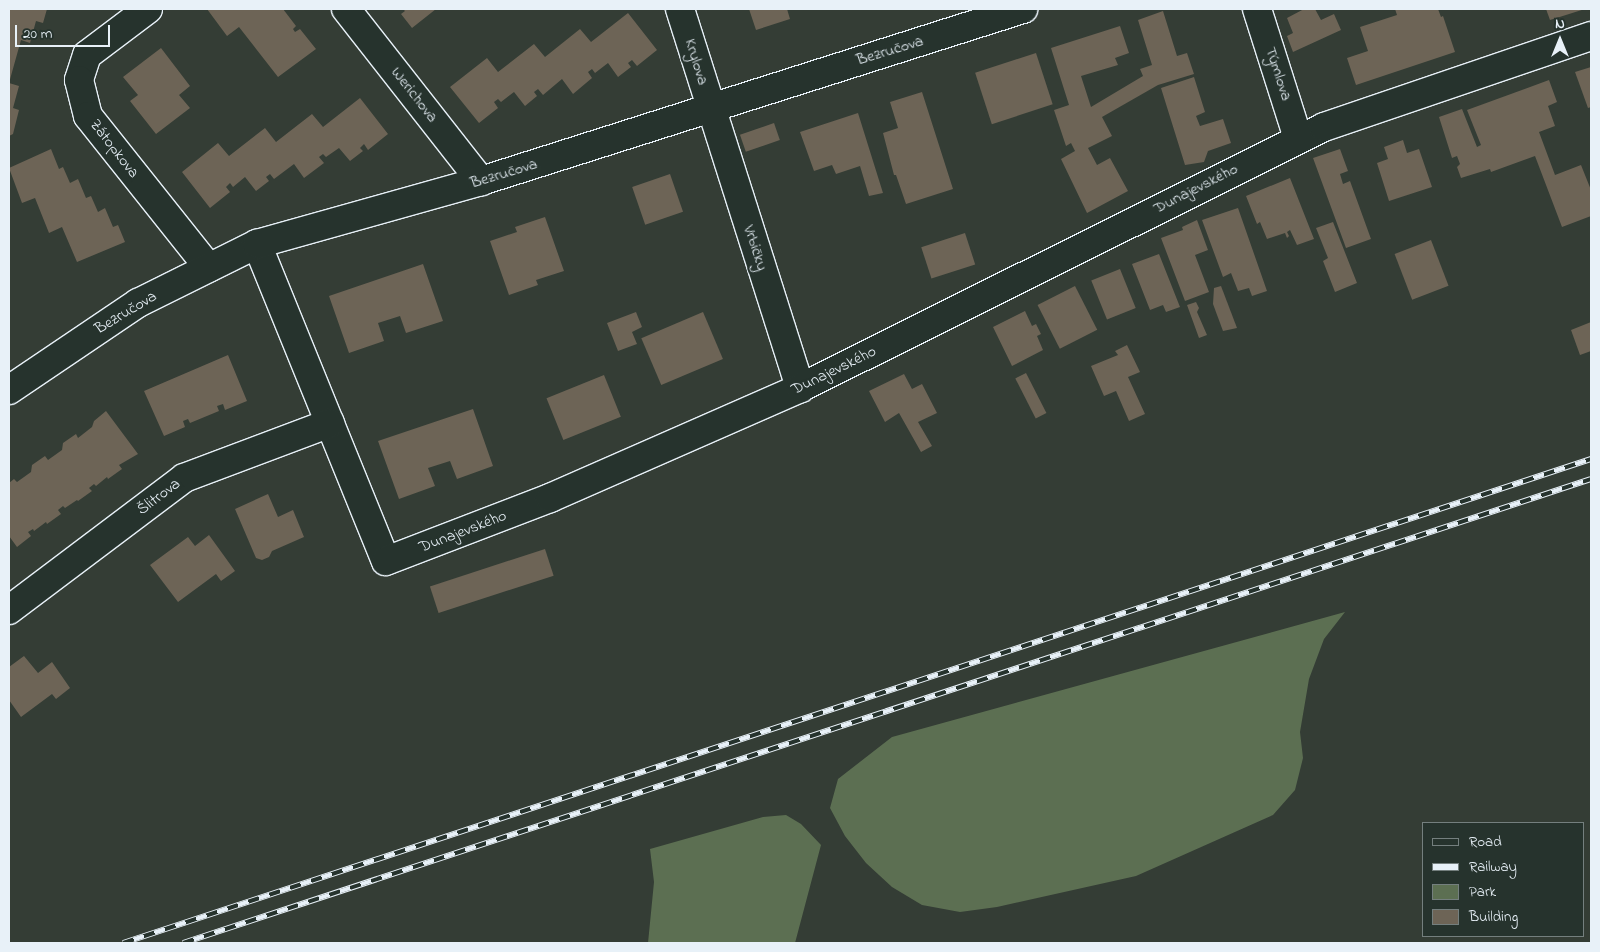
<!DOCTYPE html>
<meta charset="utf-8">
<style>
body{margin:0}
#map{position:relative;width:1600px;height:952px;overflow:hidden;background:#343d35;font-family:"Indie Flower",sans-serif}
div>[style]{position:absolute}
.green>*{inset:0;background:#5c6f52}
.building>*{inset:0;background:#6d6456;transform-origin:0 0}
.roads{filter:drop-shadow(1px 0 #e8f1f8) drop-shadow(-1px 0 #e8f1f8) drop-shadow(0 1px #e8f1f8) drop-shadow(0 -1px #e8f1f8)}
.minor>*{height:28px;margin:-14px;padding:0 14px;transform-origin:14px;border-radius:14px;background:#26332d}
.tertiary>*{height:28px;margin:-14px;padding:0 14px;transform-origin:14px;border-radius:14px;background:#26332d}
.rail>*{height:5.5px;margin-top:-2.75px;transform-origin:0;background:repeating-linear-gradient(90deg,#26332d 0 11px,#e8f1f8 0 22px);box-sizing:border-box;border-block:1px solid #e8f1f8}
span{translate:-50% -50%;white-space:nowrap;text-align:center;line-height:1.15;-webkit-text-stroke:4.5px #26332d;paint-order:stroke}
.street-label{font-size:16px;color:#e8f1f8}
.frame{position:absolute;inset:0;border:10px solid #e8f1f8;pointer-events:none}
.legend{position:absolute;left:1422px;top:822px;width:162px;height:115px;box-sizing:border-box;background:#26332d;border:1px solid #747f7e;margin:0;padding:6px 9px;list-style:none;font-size:15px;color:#e8f1f8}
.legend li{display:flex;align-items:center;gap:10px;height:25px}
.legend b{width:25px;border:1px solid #747f7e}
.north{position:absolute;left:1535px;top:15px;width:50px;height:50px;-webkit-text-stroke:4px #26332d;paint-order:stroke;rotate:0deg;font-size:14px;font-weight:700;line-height:20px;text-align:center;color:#e8f1f8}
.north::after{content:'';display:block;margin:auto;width:18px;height:22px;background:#e8f1f8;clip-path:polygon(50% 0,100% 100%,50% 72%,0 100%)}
.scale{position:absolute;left:15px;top:25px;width:95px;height:22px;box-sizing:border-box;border:2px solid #e8f1f8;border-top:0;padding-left:6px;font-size:15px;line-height:18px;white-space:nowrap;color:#e8f1f8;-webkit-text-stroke:4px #26332d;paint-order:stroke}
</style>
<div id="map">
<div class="green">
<div style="clip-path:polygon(1345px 612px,1324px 639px,1309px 679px,1300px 732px,1303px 758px,1295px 790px,1273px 815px,1136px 876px,997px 907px,960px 912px,922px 905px,892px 887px,866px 863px,845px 836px,830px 808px,838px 779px,892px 737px)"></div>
<div style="clip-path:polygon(786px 815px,801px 824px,821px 845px,795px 943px,648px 943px,654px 882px,650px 849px,763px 817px)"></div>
</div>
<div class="building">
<div style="clip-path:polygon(9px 9px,47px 9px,43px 23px,36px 21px,30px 43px,21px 40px,9px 83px)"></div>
<div style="clip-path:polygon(207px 9px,283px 9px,296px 26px,293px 29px,295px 32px,300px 29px,316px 49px,278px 77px,239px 27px,227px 36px)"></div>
<div style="clip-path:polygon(403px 9px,436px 9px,412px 28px,401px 14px,405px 11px)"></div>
<div style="clip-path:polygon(749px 9px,787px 9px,790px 19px,756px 30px)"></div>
<div style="clip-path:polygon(1304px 9px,1315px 9px,1321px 20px,1334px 14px,1341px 30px,1293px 52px,1287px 36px,1293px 33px,1287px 18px)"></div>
<div style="clip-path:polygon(1395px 9px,1438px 9px,1441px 17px,1443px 16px,1455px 52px,1356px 85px,1347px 58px,1368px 51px,1360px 27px,1397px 15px)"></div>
<div style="clip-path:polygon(1546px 9px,1585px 9px,1550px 20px)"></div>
<div style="clip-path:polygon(1163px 11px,1177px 56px,1187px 53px,1194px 74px,1158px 85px,1102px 117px,1112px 136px,1088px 148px,1097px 165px,1110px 158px,1128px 191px,1087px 213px,1061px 159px,1075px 151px,1071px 143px,1066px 146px,1054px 110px,1069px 105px,1051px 48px,1120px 26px,1129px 53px,1115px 58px,1118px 65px,1081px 76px,1091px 107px,1143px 76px,1140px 69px,1152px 65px,1138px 20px)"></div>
<div style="clip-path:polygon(628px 13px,657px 50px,637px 66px,632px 60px,628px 63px,631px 67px,618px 77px,608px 63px,595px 73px,592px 69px,588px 72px,592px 78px,573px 94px,562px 79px,543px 95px,538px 89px,534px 92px,537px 96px,525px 106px,514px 92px,501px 102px,498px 99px,494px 102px,498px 108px,479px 123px,450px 87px,487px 58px,498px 72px,534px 44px,545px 57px,580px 29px,591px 42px)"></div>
<div style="clip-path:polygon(161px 48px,190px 86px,179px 95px,190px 108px,156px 134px,130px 101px,138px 95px,123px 77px)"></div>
<div style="left:1036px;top:53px;width:54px;height:64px;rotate:72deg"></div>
<div style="clip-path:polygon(1591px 67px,1591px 107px,1588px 108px,1575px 72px)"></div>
<div style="clip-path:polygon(1194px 77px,1205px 112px,1196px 116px,1200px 126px,1223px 119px,1231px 143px,1208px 151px,1204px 162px,1185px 165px,1161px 88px)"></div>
<div style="clip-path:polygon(1549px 80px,1557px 102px,1548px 106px,1555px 126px,1539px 132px,1555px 175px,1581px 165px,1591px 190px,1591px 216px,1562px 227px,1535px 156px,1491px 172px,1490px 169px,1461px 178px,1457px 167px,1460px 164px,1457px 156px,1452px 158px,1439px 117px,1462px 109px,1477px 147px,1481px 145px,1467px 110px)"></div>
<div style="clip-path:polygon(9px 83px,19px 86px,13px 108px,19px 110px,13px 134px,9px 136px)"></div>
<div style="clip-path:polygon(922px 92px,953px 189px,906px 204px,896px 175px,894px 175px,883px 133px,898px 128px,890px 102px)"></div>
<div style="clip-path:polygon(360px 98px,388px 134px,368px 150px,364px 144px,360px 148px,363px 151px,350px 161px,339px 148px,326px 157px,323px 154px,319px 157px,324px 163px,304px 178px,294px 164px,274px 179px,270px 174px,266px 177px,269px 181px,256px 191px,245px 177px,233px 187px,230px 183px,226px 187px,230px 192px,210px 208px,182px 172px,218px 143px,229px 156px,265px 128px,276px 142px,312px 114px,323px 127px)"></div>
<div style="clip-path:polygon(858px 113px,883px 193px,869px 196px,860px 166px,836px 174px,832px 165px,814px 171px,800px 132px)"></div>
<div style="left:774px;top:123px;width:18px;height:36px;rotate:71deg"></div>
<div style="clip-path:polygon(1403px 140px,1407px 153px,1419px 149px,1432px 187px,1389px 201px,1377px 163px,1388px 159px,1384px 147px)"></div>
<div style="clip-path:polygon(51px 149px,59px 169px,63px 167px,70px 183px,78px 179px,86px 198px,91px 196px,98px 212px,105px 208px,113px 227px,118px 225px,125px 242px,77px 262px,62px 227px,49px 233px,35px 198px,22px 203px,9px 168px)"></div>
<div style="clip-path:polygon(1340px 149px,1348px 171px,1340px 174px,1343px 184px,1350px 181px,1371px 239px,1346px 248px,1313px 158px)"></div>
<div style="left:670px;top:174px;width:40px;height:40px;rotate:71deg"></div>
<div style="clip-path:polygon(1290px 178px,1314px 239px,1297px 245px,1290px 230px,1287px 232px,1289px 236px,1287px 238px,1285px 233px,1267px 239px,1260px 222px,1257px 224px,1246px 196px)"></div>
<div style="clip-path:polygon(1238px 208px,1267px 291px,1252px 296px,1249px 288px,1238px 291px,1231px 273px,1223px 277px,1202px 220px)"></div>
<div style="clip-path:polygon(545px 217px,564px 271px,536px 280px,538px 285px,509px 295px,490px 241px,517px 232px,515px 227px)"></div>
<div style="clip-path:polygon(1197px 220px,1208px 250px,1195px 255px,1209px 292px,1185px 301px,1161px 238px,1183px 230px,1182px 227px)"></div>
<div style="clip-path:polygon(1333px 222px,1357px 283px,1335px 292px,1323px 261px,1328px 258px,1316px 228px)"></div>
<div style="left:965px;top:233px;width:33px;height:46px;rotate:72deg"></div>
<div style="left:1431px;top:240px;width:49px;height:39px;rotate:69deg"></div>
<div style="clip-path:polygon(1159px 254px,1180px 307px,1166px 312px,1163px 305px,1150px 310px,1132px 264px)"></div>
<div style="clip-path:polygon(423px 264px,443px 321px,406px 333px,400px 316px,378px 323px,384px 341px,349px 353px,329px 296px)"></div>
<div style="left:1120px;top:269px;width:42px;height:31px;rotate:68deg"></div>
<div style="left:1075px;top:286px;width:49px;height:42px;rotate:63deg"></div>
<div style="clip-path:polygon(1221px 286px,1237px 328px,1223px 331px,1213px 304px,1214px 288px)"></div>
<div style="clip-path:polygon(1196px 302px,1199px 308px,1197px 312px,1207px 335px,1199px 338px,1187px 305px)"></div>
<div style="clip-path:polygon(1025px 311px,1032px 326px,1036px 324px,1041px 334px,1037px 336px,1043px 350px,1012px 366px,993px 327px)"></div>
<div style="clip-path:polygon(636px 312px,642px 327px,632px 332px,637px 344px,618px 351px,607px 323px)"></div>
<div style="left:703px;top:312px;width:51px;height:67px;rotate:67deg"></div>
<div style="clip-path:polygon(1591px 322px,1591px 351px,1580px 355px,1571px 330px)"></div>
<div style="clip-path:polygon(1127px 345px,1140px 372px,1128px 377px,1145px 414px,1129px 421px,1116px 391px,1104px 396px,1091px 366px,1118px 355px,1115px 351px)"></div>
<div style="clip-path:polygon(228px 355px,247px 401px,225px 410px,223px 404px,217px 406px,219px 411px,190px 423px,188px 419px,183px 421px,185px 427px,164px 436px,144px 391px)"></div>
<div style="left:1026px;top:373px;width:45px;height:12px;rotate:63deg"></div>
<div style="clip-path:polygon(904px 374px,912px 389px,922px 384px,937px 413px,918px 422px,932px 446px,921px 452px,899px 413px,885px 422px,869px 391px)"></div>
<div style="left:604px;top:375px;width:45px;height:62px;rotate:68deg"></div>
<div style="clip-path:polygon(473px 409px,493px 466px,457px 479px,450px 461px,428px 468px,435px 486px,399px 499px,378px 441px)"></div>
<div style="clip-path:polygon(106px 411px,138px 454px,119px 465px,122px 469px,108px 479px,107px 477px,96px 486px,94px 484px,89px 488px,92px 491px,78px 501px,77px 500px,65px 508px,63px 506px,58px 510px,61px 514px,47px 524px,46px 522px,34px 531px,33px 529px,28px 532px,31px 536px,17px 547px,9px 536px,9px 483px,14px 479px,17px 482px,31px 472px,32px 465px,45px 456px,48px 460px,62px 450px,63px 443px,76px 434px,78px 438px,92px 427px,94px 421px)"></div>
<div style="clip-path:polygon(268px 494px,278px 517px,293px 510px,304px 537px,272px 551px,269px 557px,262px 560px,256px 558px,235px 509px)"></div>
<div style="clip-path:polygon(209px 535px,235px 571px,221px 581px,216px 574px,178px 602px,150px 565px,188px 537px,195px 546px)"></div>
<div style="left:545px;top:549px;width:28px;height:121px;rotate:72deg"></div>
<div style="clip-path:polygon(24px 656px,38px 673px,52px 662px,70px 688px,56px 699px,52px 694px,21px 717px,9px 700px,9px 667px)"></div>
</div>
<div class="roads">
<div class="minor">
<div style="left:148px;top:9px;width:76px;rotate:143deg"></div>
<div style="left:87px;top:55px;width:26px;rotate:108deg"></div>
<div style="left:79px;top:80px;width:37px;rotate:76deg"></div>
<div style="left:88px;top:116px;width:194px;rotate:51.5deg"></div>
<div style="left:346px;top:9px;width:219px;rotate:51.9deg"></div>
<div style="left:680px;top:9px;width:398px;rotate:72.4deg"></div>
<div style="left:1257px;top:9px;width:135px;rotate:72.4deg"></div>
<div style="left:257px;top:244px;width:342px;rotate:67.9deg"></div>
<div style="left:386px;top:561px;width:176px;rotate:-21deg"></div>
<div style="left:550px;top:498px;width:273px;rotate:-23.7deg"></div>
<div style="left:800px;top:388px;width:585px;rotate:-26.48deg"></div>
<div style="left:1324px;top:127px;width:282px;rotate:-18.8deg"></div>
<div style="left:9px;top:610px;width:219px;rotate:-37deg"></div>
<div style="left:184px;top:478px;width:156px;rotate:-20.6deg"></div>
</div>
<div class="tertiary">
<div style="left:9px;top:390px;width:156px;rotate:-34deg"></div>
<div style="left:138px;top:303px;width:133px;rotate:-26.4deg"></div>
<div style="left:257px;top:244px;width:233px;rotate:-15.7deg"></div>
<div style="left:481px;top:181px;width:569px;rotate:-17.61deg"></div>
</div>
</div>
<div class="rail">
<div style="left:123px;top:943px;width:1546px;rotate:-18.25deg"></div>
<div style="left:183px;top:943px;width:1482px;rotate:-18.24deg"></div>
</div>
<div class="street-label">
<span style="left:890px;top:51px;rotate:-17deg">Bezručova</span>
<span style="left:696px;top:62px;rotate:73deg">Krylova</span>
<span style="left:1278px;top:74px;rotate:72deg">Týmlova</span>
<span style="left:414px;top:95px;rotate:52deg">Werichova</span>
<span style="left:114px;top:149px;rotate:52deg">Zátopkova</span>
<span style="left:504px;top:174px;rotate:-17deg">Bezručova</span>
<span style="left:1196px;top:189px;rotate:-27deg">Dunajevského</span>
<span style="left:755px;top:248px;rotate:72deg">Vrbičky</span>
<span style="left:126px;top:313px;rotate:-31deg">Bezručova</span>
<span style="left:834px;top:371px;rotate:-26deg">Dunajevského</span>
<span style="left:159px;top:497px;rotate:-37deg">Šlitrova</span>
<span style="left:463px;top:532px;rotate:-21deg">Dunajevského</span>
</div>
<div class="frame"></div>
<ul class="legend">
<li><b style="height:6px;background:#26332d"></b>Road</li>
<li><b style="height:6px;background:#e8f1f8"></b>Railway</li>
<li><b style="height:14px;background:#5c6f52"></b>Park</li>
<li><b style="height:14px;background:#6d6456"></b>Building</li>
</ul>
<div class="north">N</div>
<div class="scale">20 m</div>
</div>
